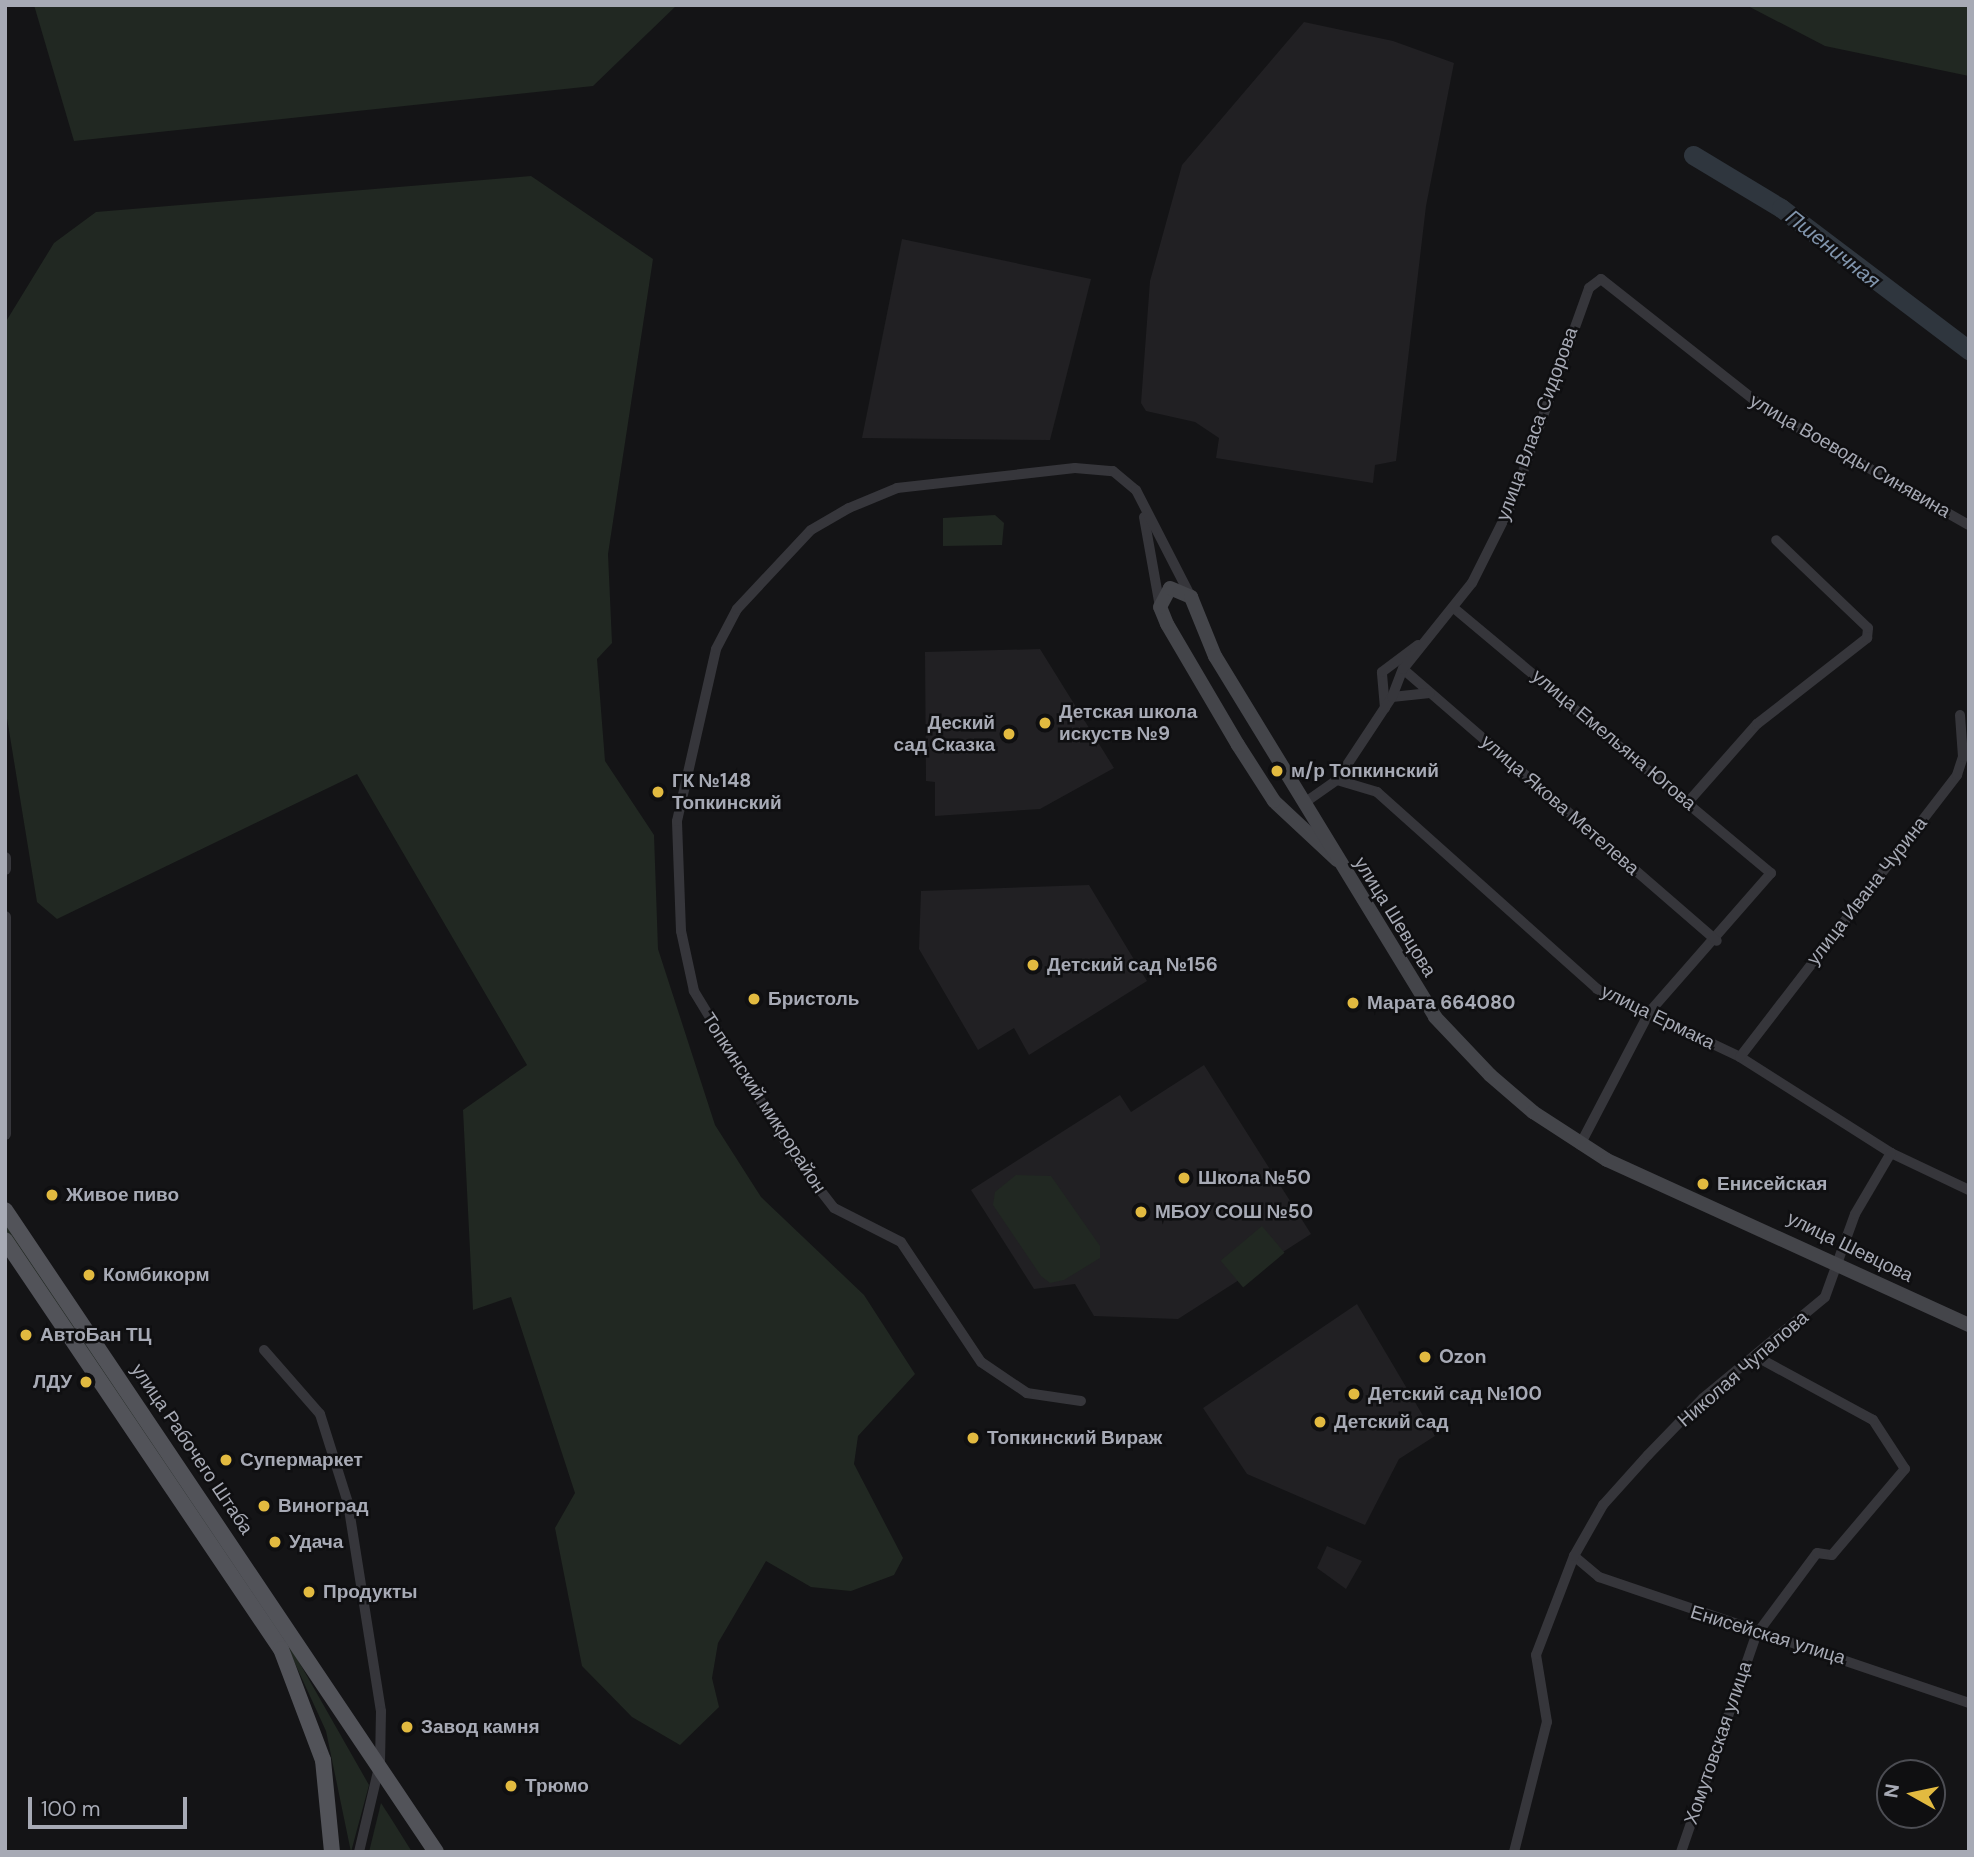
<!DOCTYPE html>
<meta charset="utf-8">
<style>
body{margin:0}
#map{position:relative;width:1974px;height:1857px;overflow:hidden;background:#141416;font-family:"DM Sans",sans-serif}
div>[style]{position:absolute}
.built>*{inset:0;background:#212023}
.green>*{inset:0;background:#212822;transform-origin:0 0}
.river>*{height:19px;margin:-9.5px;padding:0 9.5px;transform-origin:9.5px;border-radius:9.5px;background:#2f363e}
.minor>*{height:10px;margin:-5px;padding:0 5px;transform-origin:5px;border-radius:5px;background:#36363b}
.tertiary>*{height:12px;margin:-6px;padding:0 6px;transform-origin:6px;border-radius:6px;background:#36363b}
.secondary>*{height:14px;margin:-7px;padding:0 7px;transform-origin:7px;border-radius:7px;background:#44454a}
.primary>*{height:16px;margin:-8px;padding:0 8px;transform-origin:8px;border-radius:8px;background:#525359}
.dots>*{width:19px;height:19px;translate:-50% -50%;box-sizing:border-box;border:4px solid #0f0f11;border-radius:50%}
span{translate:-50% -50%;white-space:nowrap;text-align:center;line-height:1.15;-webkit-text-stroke:5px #0f0f11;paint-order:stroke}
.street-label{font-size:19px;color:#a7aab5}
.poi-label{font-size:19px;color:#a7aab5;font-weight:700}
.left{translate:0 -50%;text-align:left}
.right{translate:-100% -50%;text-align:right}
.water-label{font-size:21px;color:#8195ad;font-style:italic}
.frame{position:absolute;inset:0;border:7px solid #a7aab5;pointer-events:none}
.north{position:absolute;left:1876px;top:1759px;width:70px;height:70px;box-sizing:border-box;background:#0f0f11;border:2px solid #4c4d53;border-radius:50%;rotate:279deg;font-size:19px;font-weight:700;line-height:28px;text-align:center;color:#a7aab5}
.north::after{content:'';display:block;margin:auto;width:24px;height:32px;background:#e2ba40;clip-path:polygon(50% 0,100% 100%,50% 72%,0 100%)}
.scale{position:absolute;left:28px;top:1797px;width:159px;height:32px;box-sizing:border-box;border:4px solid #a7aab5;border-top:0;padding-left:9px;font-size:21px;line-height:24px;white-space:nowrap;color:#a7aab5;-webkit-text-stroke:5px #0f0f11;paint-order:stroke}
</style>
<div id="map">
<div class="built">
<div style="clip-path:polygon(1304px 22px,1393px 41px,1454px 63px,1426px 206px,1396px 461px,1375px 465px,1373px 483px,1216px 458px,1219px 438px,1195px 422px,1146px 411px,1141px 403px,1150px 281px,1182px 165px)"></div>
<div style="clip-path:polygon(902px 239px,1091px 279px,1050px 440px,862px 438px)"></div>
<div style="clip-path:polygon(1040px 649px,1114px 768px,1040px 809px,935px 816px,935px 782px,926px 781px,925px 652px)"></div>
<div style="clip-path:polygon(1089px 885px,1147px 981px,1029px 1055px,1014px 1028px,978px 1050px,919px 949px,921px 891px)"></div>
<div style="clip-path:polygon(1204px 1065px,1311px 1234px,1178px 1319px,1094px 1316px,1075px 1284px,1034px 1289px,971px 1190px,1120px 1095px,1131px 1112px)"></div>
<div style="clip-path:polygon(1357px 1304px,1435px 1436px,1399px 1459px,1365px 1525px,1247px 1474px,1203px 1408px)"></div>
<div style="clip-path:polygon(1327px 1546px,1362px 1561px,1346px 1589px,1317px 1568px)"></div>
</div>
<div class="green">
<div style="clip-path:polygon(34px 5px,677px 5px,593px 86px,74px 141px)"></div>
<div style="clip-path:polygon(1746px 5px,1969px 5px,1969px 76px,1825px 46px)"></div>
<div style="clip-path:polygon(531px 176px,653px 259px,608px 554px,612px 643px,597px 659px,605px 761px,654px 835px,658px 949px,715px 1125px,761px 1197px,864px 1295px,915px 1374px,858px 1436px,854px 1464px,903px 1558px,894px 1575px,851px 1591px,811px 1587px,766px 1561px,718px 1643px,712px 1678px,719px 1707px,680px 1745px,632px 1717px,582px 1666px,555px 1528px,575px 1493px,511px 1297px,473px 1310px,463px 1110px,527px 1065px,357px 774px,57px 919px,37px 902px,5px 706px,5px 323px,54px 243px,96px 212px)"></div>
<div style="clip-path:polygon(995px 515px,1004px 523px,1002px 545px,943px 546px,943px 518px)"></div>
<div style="clip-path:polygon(1016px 1175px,1051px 1176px,1100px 1246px,1100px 1258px,1064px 1280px,1050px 1283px,1041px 1276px,993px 1205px,995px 1192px)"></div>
<div style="clip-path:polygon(8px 1225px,266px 1604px,369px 1785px,351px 1852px,326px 1731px,287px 1646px,5px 1229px)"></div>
<div style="left:1262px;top:1226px;width:35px;height:54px;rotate:50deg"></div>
<div style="clip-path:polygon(381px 1803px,392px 1820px,412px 1852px,369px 1852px)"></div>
</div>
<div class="river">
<div style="left:1693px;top:155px;width:103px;rotate:31.1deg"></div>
<div style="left:1781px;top:208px;width:236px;rotate:37.1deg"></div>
</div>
<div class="minor">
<div style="left:1144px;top:517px;width:91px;rotate:79.9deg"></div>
<div style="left:1455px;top:609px;width:412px;rotate:39.9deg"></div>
<div style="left:1771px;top:873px;width:184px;rotate:131.2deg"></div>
<div style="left:1650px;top:1011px;width:151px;rotate:117.6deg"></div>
<div style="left:1403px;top:669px;width:415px;rotate:40.9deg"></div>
<div style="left:1392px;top:697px;width:38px;rotate:-6deg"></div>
<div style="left:1385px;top:708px;width:36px;rotate:-95deg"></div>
<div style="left:1382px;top:672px;width:45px;rotate:-36.9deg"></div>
<div style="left:1337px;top:780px;width:100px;rotate:-56.5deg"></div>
<div style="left:1392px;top:697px;width:30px;rotate:-69deg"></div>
<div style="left:1403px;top:669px;width:110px;rotate:-51.3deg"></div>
<div style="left:1472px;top:583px;width:87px;rotate:-63.4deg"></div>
<div style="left:1511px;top:505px;width:231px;rotate:-70.2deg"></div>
<div style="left:1589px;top:288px;width:15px;rotate:-37deg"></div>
<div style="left:1601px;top:279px;width:211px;rotate:38.3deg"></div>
<div style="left:1767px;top:410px;width:232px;rotate:29.7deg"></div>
<div style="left:1307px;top:801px;width:37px;rotate:-35deg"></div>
<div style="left:1337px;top:780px;width:42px;rotate:16.7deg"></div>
<div style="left:1377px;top:792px;width:295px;rotate:41.8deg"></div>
<div style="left:1597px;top:989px;width:158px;rotate:25.4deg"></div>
<div style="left:1740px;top:1057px;width:179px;rotate:32.4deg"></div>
<div style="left:1891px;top:1153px;width:86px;rotate:25.4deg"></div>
<div style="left:1689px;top:801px;width:103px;rotate:-48.6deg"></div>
<div style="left:1757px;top:724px;width:140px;rotate:-38deg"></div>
<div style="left:1867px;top:638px;width:10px;rotate:-84deg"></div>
<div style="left:1868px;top:628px;width:127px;rotate:-136.3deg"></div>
<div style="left:1740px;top:1057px;width:356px;rotate:-52.4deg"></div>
<div style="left:1957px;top:775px;width:19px;rotate:-72deg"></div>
<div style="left:1963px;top:757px;width:42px;rotate:-94.1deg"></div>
<div style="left:264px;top:1350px;width:85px;rotate:48.8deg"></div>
<div style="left:320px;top:1414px;width:93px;rotate:72.5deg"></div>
<div style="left:348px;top:1503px;width:211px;rotate:81deg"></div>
<div style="left:381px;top:1711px;width:52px;rotate:91.1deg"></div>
<div style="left:380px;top:1763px;width:91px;rotate:103.3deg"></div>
<div style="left:1081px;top:1401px;width:55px;rotate:-171.6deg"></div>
<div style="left:1027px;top:1393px;width:55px;rotate:-146deg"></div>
<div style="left:981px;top:1362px;width:144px;rotate:-123.7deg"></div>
<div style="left:901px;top:1242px;width:75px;rotate:-153.1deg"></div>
<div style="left:834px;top:1208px;width:62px;rotate:-127.8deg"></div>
<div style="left:796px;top:1159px;width:197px;rotate:-121.3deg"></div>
<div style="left:694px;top:991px;width:61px;rotate:-102.2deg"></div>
<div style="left:681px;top:931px;width:110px;rotate:-92.1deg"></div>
<div style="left:677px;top:821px;width:176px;rotate:-77.2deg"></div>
<div style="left:716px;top:649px;width:45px;rotate:-62.3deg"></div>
<div style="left:737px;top:609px;width:108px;rotate:-46.9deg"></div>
<div style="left:811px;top:530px;width:44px;rotate:-30.1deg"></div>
<div style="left:849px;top:508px;width:52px;rotate:-22.6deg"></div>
<div style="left:897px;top:488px;width:179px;rotate:-6.4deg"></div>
<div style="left:1075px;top:468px;width:38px;rotate:5deg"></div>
<div style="left:1113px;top:471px;width:30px;rotate:40deg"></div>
<div style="left:1136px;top:490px;width:120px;rotate:62.8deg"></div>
<div style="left:1574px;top:1556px;width:33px;rotate:40deg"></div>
<div style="left:1599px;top:1577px;width:391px;rotate:18.8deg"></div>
<div style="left:1514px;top:1852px;width:134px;rotate:-75.8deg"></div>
<div style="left:1547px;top:1722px;width:68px;rotate:-99.3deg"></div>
<div style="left:1536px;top:1655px;width:106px;rotate:-69deg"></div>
<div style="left:1574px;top:1556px;width:59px;rotate:-60.4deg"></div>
<div style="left:1603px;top:1505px;width:67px;rotate:-48deg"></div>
<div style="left:1648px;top:1455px;width:79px;rotate:-46deg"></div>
<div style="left:1703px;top:1398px;width:158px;rotate:-39.6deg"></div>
<div style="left:1825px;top:1297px;width:88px;rotate:-70.1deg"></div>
<div style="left:1855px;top:1214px;width:71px;rotate:-59.5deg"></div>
<div style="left:1681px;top:1852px;width:230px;rotate:-70.9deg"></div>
<div style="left:1756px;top:1635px;width:102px;rotate:-53.4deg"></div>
<div style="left:1817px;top:1553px;width:15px;rotate:8deg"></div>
<div style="left:1832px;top:1555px;width:113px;rotate:-49.7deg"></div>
<div style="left:1905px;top:1469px;width:59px;rotate:-123.1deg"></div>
<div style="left:1873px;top:1420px;width:130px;rotate:-151.5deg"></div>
</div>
<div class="tertiary">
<div style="left:5px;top:858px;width:11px;rotate:90deg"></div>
<div style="left:5px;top:917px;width:217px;rotate:90deg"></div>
</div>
<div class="secondary">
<div style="left:1337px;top:860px;width:86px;rotate:-136.9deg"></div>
<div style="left:1274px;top:801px;width:67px;rotate:-122.7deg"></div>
<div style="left:1238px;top:745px;width:140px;rotate:-120.4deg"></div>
<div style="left:1167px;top:624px;width:18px;rotate:-112deg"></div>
<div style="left:1160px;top:607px;width:21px;rotate:-62deg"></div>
<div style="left:1170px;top:588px;width:23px;rotate:23deg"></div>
<div style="left:1191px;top:597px;width:64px;rotate:67.9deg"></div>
<div style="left:1215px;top:656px;width:423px;rotate:58.6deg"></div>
<div style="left:1435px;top:1017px;width:80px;rotate:46.5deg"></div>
<div style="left:1490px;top:1075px;width:57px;rotate:40.7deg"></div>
<div style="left:1533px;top:1112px;width:88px;rotate:33deg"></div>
<div style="left:1607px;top:1160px;width:398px;rotate:24.5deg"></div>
</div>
<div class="primary">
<div style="left:5px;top:1210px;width:773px;rotate:56.12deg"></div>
<div style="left:5px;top:1240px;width:493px;rotate:56deg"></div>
<div style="left:281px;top:1649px;width:119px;rotate:69.3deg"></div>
<div style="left:323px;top:1760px;width:92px;rotate:84.4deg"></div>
</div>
<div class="dots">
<div style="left:1045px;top:723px;background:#e2ba40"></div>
<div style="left:1009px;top:734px;background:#e2ba40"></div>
<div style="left:1277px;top:771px;background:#e2ba40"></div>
<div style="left:658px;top:792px;background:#e2ba40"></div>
<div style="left:1033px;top:965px;background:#e2ba40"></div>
<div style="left:754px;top:999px;background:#e2ba40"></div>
<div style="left:1353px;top:1003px;background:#e2ba40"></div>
<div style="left:1184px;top:1178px;background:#e2ba40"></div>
<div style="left:1703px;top:1184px;background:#e2ba40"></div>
<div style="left:52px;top:1195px;background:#e2ba40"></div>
<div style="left:1141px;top:1212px;background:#e2ba40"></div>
<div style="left:89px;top:1275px;background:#e2ba40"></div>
<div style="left:26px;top:1335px;background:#e2ba40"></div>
<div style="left:1425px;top:1357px;background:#e2ba40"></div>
<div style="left:86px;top:1382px;background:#e2ba40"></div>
<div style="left:1354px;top:1394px;background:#e2ba40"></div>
<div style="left:1320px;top:1422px;background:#e2ba40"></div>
<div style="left:973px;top:1438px;background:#e2ba40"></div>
<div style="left:226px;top:1460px;background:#e2ba40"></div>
<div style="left:264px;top:1506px;background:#e2ba40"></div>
<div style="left:275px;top:1542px;background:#e2ba40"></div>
<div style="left:309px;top:1592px;background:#e2ba40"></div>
<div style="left:407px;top:1727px;background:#e2ba40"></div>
<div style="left:511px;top:1786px;background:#e2ba40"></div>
</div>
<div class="street-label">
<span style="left:1537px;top:424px;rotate:-70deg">улица Власа Сидорова</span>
<span style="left:1850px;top:456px;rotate:30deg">улица Воеводы Синявина</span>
<span style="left:1614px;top:740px;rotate:40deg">улица Емельяна Югова</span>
<span style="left:1560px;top:805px;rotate:41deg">улица Якова Метелева</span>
<span style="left:1867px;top:891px;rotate:-52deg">улица Ивана Чурина</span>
<span style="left:1395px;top:917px;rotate:58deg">улица Шевцова</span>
<span style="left:1658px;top:1017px;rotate:26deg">улица Ермака</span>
<span style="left:764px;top:1103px;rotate:57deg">Топкинский микрорайон</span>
<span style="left:1850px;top:1247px;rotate:26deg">улица Шевцова</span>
<span style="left:1743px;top:1369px;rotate:-41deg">Николая Чупалова</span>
<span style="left:192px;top:1449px;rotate:56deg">улица Рабочего Штаба</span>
<span style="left:1768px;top:1635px;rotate:17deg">Енисейская улица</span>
<span style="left:1718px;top:1743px;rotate:-71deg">Хомутовская улица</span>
</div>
<div class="poi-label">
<span class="left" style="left:1059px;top:723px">Детская школа<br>искуств №9</span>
<span class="right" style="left:995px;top:734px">Деский<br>сад Сказка</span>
<span class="left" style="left:1291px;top:771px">м/р Топкинский</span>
<span class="left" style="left:672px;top:792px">ГК №148<br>Топкинский</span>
<span class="left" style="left:1047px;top:965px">Детский сад №156</span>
<span class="left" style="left:768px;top:999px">Бристоль</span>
<span class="left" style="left:1367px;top:1003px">Марата 664080</span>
<span class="left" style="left:1198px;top:1178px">Школа №50</span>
<span class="left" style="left:1717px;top:1184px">Енисейская</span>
<span class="left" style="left:66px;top:1195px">Живое пиво</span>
<span class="left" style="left:1155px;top:1212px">МБОУ СОШ №50</span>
<span class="left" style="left:103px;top:1275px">Комбикорм</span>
<span class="left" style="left:40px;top:1335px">АвтоБан ТЦ</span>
<span class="left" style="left:1439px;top:1357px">Ozon</span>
<span class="right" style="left:72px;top:1382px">ЛДУ</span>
<span class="left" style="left:1368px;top:1394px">Детский сад №100</span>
<span class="left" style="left:1334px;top:1422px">Детский сад</span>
<span class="left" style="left:987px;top:1438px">Топкинский Вираж</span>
<span class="left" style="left:240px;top:1460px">Супермаркет</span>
<span class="left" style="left:278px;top:1506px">Виноград</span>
<span class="left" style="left:289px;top:1542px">Удача</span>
<span class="left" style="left:323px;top:1592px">Продукты</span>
<span class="left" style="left:421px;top:1727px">Завод камня</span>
<span class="left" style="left:525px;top:1786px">Трюмо</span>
</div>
<div class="water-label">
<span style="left:1833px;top:249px;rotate:38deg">Пшеничная</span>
</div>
<div class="frame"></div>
<div class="north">N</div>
<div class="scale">100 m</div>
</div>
